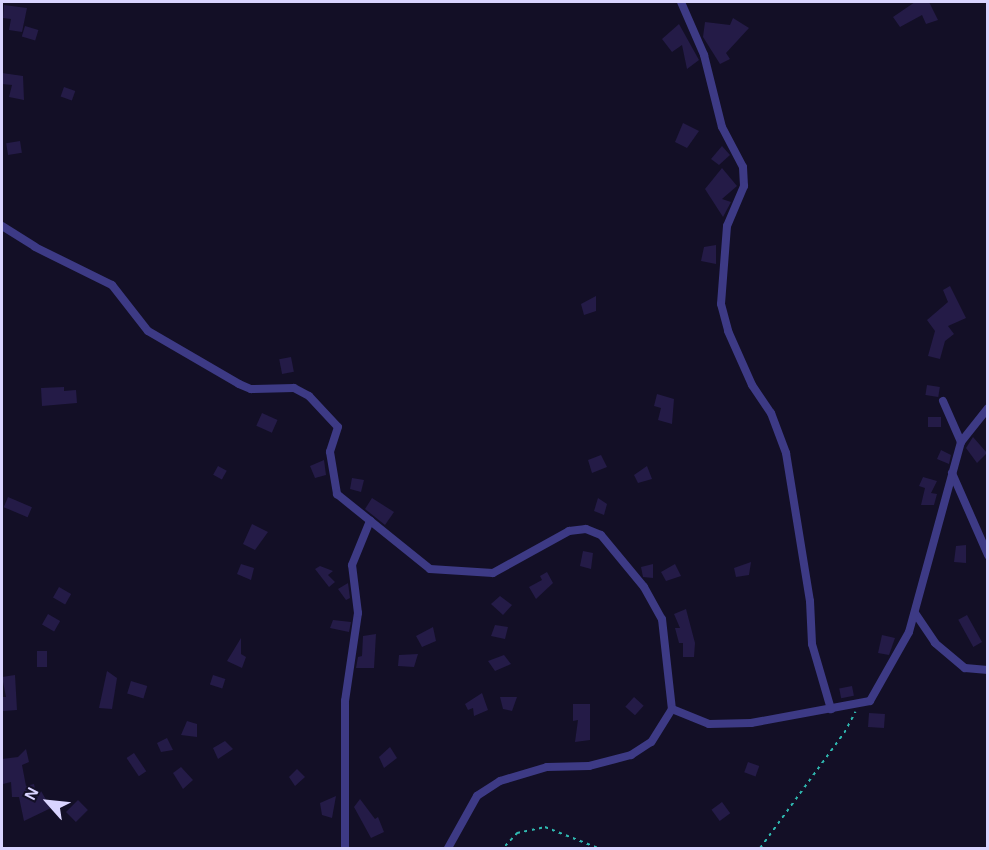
<!DOCTYPE html>
<style>
body{margin:0}
#map{position:relative;width:989px;height:850px;overflow:hidden;background:#130f26;font-family:Helvetica,sans-serif}
div>[style]{position:absolute}
.building>*{inset:0;background:#241b47;transform-origin:0 0}
.path>*{height:1.5px;margin-top:-0.75px;transform-origin:0;background:repeating-linear-gradient(90deg,#2fb8b0 0 3px,transparent 0 7.5px)}
.minor>*{height:8px;margin:-4px;padding:0 4px;transform-origin:4px;border-radius:4px;background:#3d3a85}
span{translate:-50% -50%;white-space:nowrap;text-align:center;line-height:1.15;-webkit-text-stroke:5px #130f26;paint-order:stroke}
.frame{position:absolute;inset:0;border:3px solid #d9d4ff;pointer-events:none}
.north{position:absolute;left:18px;top:772px;width:60px;height:60px;-webkit-text-stroke:4px #130f26;paint-order:stroke;rotate:297deg;font-size:16px;font-weight:700;line-height:24px;text-align:center;color:#d9d4ff}
.north::after{content:'';display:block;margin:auto;width:21px;height:27px;background:#d9d4ff;clip-path:polygon(50% 0,100% 100%,50% 72%,0 100%)}
</style>
<div id="map">
<div class="building">
<div style="clip-path:polygon(915px 2px,929px 2px,938px 20px,926px 24px,922px 15px,900px 27px,893px 17px)"></div>
<div style="clip-path:polygon(4px 5px,27px 8px,22px 32px,9px 30px,11px 19px,3px 18px)"></div>
<div style="clip-path:polygon(733px 18px,749px 28px,726px 53px,730px 59px,720px 64px,703px 37px,705px 22px,730px 25px)"></div>
<div style="clip-path:polygon(679px 24px,699px 60px,687px 69px,682px 45px,672px 52px,662px 39px)"></div>
<div style="left:25px;top:26px;width:14px;height:11px;rotate:17deg"></div>
<div style="clip-path:polygon(2px 73px,23px 76px,24px 100px,9px 97px,12px 85px,2px 84px)"></div>
<div style="left:64px;top:87px;width:12px;height:10px;rotate:20deg"></div>
<div style="clip-path:polygon(683px 123px,699px 131px,687px 148px,675px 142px)"></div>
<div style="left:20px;top:141px;width:12px;height:14px;rotate:81deg"></div>
<div style="clip-path:polygon(722px 146px,730px 155px,719px 165px,711px 159px)"></div>
<div style="clip-path:polygon(722px 168px,737px 186px,722px 199px,731px 202px,723px 217px,705px 189px)"></div>
<div style="clip-path:polygon(716px 245px,716px 264px,701px 261px,704px 247px)"></div>
<div style="clip-path:polygon(950px 286px,966px 318px,948px 326px,954px 334px,945px 341px,940px 359px,928px 356px,935px 331px,927px 320px,948px 302px,943px 290px)"></div>
<div style="clip-path:polygon(596px 296px,596px 311px,584px 315px,581px 304px)"></div>
<div style="left:291px;top:357px;width:15px;height:12px;rotate:79deg"></div>
<div style="left:927px;top:385px;width:13px;height:10px;rotate:9deg"></div>
<div style="clip-path:polygon(64px 387px,64px 391px,76px 390px,77px 403px,42px 406px,41px 388px)"></div>
<div style="clip-path:polygon(657px 394px,674px 399px,672px 424px,658px 420px,661px 408px,654px 406px)"></div>
<div style="left:262px;top:413px;width:17px;height:14px;rotate:24deg"></div>
<div style="left:928px;top:417px;width:13px;height:10px"></div>
<div style="clip-path:polygon(973px 437px,987px 453px,977px 463px,966px 448px)"></div>
<div style="clip-path:polygon(941px 450px,951px 455px,949px 464px,937px 459px)"></div>
<div style="clip-path:polygon(601px 455px,607px 467px,592px 473px,588px 460px)"></div>
<div style="clip-path:polygon(324px 460px,326px 475px,315px 478px,310px 466px)"></div>
<div style="left:218px;top:466px;width:10px;height:10px;rotate:29deg"></div>
<div style="clip-path:polygon(647px 466px,652px 479px,638px 483px,634px 475px)"></div>
<div style="clip-path:polygon(923px 477px,937px 481px,931px 493px,937px 494px,934px 505px,921px 505px,925px 488px,919px 486px)"></div>
<div style="clip-path:polygon(352px 478px,364px 480px,361px 492px,350px 489px)"></div>
<div style="left:8px;top:497px;width:26px;height:11px;rotate:23deg"></div>
<div style="clip-path:polygon(372px 498px,394px 512px,385px 525px,365px 509px)"></div>
<div style="clip-path:polygon(598px 498px,607px 504px,604px 515px,594px 511px)"></div>
<div style="clip-path:polygon(252px 524px,268px 532px,255px 550px,243px 544px)"></div>
<div style="clip-path:polygon(966px 545px,966px 563px,954px 562px,956px 546px)"></div>
<div style="clip-path:polygon(583px 551px,593px 553px,591px 569px,580px 566px)"></div>
<div style="clip-path:polygon(751px 562px,749px 575px,736px 577px,734px 568px)"></div>
<div style="clip-path:polygon(241px 564px,254px 568px,251px 580px,237px 574px)"></div>
<div style="clip-path:polygon(653px 564px,653px 578px,643px 577px,641px 567px)"></div>
<div style="clip-path:polygon(675px 564px,681px 576px,666px 581px,661px 572px)"></div>
<div style="clip-path:polygon(320px 566px,333px 571px,328px 575px,335px 582px,329px 587px,315px 569px)"></div>
<div style="clip-path:polygon(547px 572px,553px 583px,536px 599px,529px 587px,542px 580px,540px 576px)"></div>
<div style="clip-path:polygon(348px 583px,350px 598px,346px 600px,338px 589px)"></div>
<div style="left:59px;top:587px;width:14px;height:12px;rotate:30deg"></div>
<div style="clip-path:polygon(500px 596px,512px 605px,503px 615px,491px 604px)"></div>
<div style="clip-path:polygon(686px 609px,695px 643px,694px 657px,683px 657px,683px 643px,679px 643px,675px 628px,680px 628px,674px 614px)"></div>
<div style="left:48px;top:614px;width:14px;height:12px;rotate:30deg"></div>
<div style="left:967px;top:615px;width:31px;height:10px;rotate:61deg"></div>
<div style="clip-path:polygon(333px 620px,351px 622px,349px 632px,330px 628px)"></div>
<div style="clip-path:polygon(495px 625px,508px 627px,505px 639px,491px 636px)"></div>
<div style="clip-path:polygon(433px 627px,436px 641px,422px 647px,416px 636px)"></div>
<div style="clip-path:polygon(376px 634px,374px 668px,356px 668px,358px 657px,362px 656px,363px 636px)"></div>
<div style="clip-path:polygon(882px 635px,895px 638px,889px 655px,878px 653px)"></div>
<div style="clip-path:polygon(241px 638px,241px 654px,246px 657px,242px 668px,227px 661px)"></div>
<div style="left:37px;top:651px;width:10px;height:16px"></div>
<div style="clip-path:polygon(418px 654px,414px 667px,398px 666px,399px 655px)"></div>
<div style="clip-path:polygon(504px 655px,511px 664px,495px 671px,488px 661px)"></div>
<div style="clip-path:polygon(107px 671px,117px 678px,112px 709px,99px 708px)"></div>
<div style="clip-path:polygon(15px 675px,17px 710px,3px 711px,2px 697px,6px 697px,2px 677px)"></div>
<div style="left:213px;top:675px;width:13px;height:10px;rotate:18deg"></div>
<div style="left:131px;top:681px;width:17px;height:13px;rotate:17deg"></div>
<div style="left:852px;top:686px;width:10px;height:13px;rotate:79deg"></div>
<div style="clip-path:polygon(482px 693px,488px 710px,474px 716px,473px 708px,468px 710px,465px 704px)"></div>
<div style="clip-path:polygon(500px 697px,517px 697px,512px 711px,503px 709px)"></div>
<div style="left:634px;top:697px;width:13px;height:13px;rotate:42deg"></div>
<div style="clip-path:polygon(573px 704px,590px 704px,590px 740px,575px 742px,578px 720px,573px 721px)"></div>
<div style="left:869px;top:713px;width:16px;height:14px;rotate:4deg"></div>
<div style="clip-path:polygon(187px 721px,197px 724px,197px 737px,181px 735px)"></div>
<div style="clip-path:polygon(167px 738px,173px 750px,161px 752px,157px 743px)"></div>
<div style="clip-path:polygon(225px 741px,233px 749px,218px 759px,213px 748px)"></div>
<div style="clip-path:polygon(390px 747px,397px 758px,384px 768px,379px 757px)"></div>
<div style="clip-path:polygon(26px 749px,29px 762px,22px 765px,26px 786px,34px 784px,36px 793px,41px 791px,51px 808px,24px 821px,19px 797px,12px 797px,11px 782px,3px 784px,2px 759px,18px 757px)"></div>
<div style="left:134px;top:753px;width:22px;height:9px;rotate:56deg"></div>
<div style="left:748px;top:762px;width:12px;height:11px;rotate:20deg"></div>
<div style="clip-path:polygon(181px 767px,193px 780px,183px 789px,173px 773px)"></div>
<div style="clip-path:polygon(297px 769px,305px 777px,295px 786px,289px 777px)"></div>
<div style="clip-path:polygon(336px 796px,332px 818px,322px 815px,320px 803px)"></div>
<div style="clip-path:polygon(360px 799px,375px 819px,378px 817px,384px 832px,371px 838px,354px 807px)"></div>
<div style="left:78px;top:800px;width:14px;height:17px;rotate:45deg"></div>
<div style="left:722px;top:802px;width:14px;height:13px;rotate:54deg"></div>
</div>
<div class="path">
<div style="left:505px;top:846px;width:18px;rotate:-47deg"></div>
<div style="left:517px;top:833px;width:29px;rotate:-12deg"></div>
<div style="left:545px;top:827px;width:57px;rotate:21.6deg"></div>
<div style="left:760px;top:848px;width:142px;rotate:-53.9deg"></div>
<div style="left:844px;top:733px;width:24px;rotate:-62deg"></div>
</div>
<div class="minor">
<div style="left:681px;top:2px;width:58px;rotate:66.5deg"></div>
<div style="left:704px;top:55px;width:74px;rotate:76deg"></div>
<div style="left:722px;top:127px;width:45px;rotate:62.3deg"></div>
<div style="left:743px;top:167px;width:19px;rotate:87deg"></div>
<div style="left:744px;top:186px;width:43px;rotate:113deg"></div>
<div style="left:727px;top:226px;width:78px;rotate:94.4deg"></div>
<div style="left:721px;top:304px;width:28px;rotate:75deg"></div>
<div style="left:728px;top:331px;width:59px;rotate:66deg"></div>
<div style="left:752px;top:385px;width:34px;rotate:56deg"></div>
<div style="left:771px;top:413px;width:43px;rotate:69.4deg"></div>
<div style="left:786px;top:453px;width:150px;rotate:80.8deg"></div>
<div style="left:810px;top:601px;width:43px;rotate:87.3deg"></div>
<div style="left:812px;top:644px;width:68px;rotate:73.7deg"></div>
<div style="left:2px;top:226px;width:39px;rotate:32deg"></div>
<div style="left:35px;top:247px;width:86px;rotate:26.3deg"></div>
<div style="left:112px;top:285px;width:58px;rotate:52deg"></div>
<div style="left:148px;top:331px;width:105px;rotate:30.2deg"></div>
<div style="left:239px;top:384px;width:13px;rotate:23deg"></div>
<div style="left:251px;top:389px;width:43px;rotate:-1.3deg"></div>
<div style="left:294px;top:388px;width:17px;rotate:28deg"></div>
<div style="left:309px;top:396px;width:42px;rotate:46.9deg"></div>
<div style="left:338px;top:427px;width:26px;rotate:108deg"></div>
<div style="left:330px;top:452px;width:43px;rotate:80.5deg"></div>
<div style="left:337px;top:494px;width:119px;rotate:38.9deg"></div>
<div style="left:430px;top:569px;width:63px;rotate:3.6deg"></div>
<div style="left:493px;top:573px;width:87px;rotate:-28.9deg"></div>
<div style="left:569px;top:531px;width:17px;rotate:-7deg"></div>
<div style="left:586px;top:529px;width:16px;rotate:22deg"></div>
<div style="left:601px;top:535px;width:67px;rotate:50.4deg"></div>
<div style="left:644px;top:587px;width:37px;rotate:61deg"></div>
<div style="left:662px;top:619px;width:91px;rotate:83.7deg"></div>
<div style="left:672px;top:709px;width:39px;rotate:122deg"></div>
<div style="left:651px;top:742px;width:24px;rotate:147deg"></div>
<div style="left:631px;top:755px;width:43px;rotate:165.3deg"></div>
<div style="left:589px;top:766px;width:42px;rotate:178.6deg"></div>
<div style="left:547px;top:767px;width:49px;rotate:163.4deg"></div>
<div style="left:500px;top:781px;width:27px;rotate:147deg"></div>
<div style="left:477px;top:796px;width:60px;rotate:119.1deg"></div>
<div style="left:943px;top:401px;width:45px;rotate:66.3deg"></div>
<div style="left:952px;top:473px;width:90px;rotate:66.3deg"></div>
<div style="left:915px;top:613px;width:36px;rotate:56deg"></div>
<div style="left:935px;top:643px;width:39px;rotate:40deg"></div>
<div style="left:965px;top:668px;width:23px;rotate:5deg"></div>
<div style="left:672px;top:709px;width:40px;rotate:22deg"></div>
<div style="left:709px;top:724px;width:42px;rotate:-1.4deg"></div>
<div style="left:751px;top:723px;width:121px;rotate:-10.5deg"></div>
<div style="left:870px;top:701px;width:79px;rotate:-60.5deg"></div>
<div style="left:909px;top:632px;width:197px;rotate:-74.7deg"></div>
<div style="left:961px;top:442px;width:43px;rotate:-51.5deg"></div>
<div style="left:345px;top:848px;width:147px;rotate:-90deg"></div>
<div style="left:345px;top:701px;width:89px;rotate:-81.6deg"></div>
<div style="left:358px;top:613px;width:48px;rotate:-97.1deg"></div>
<div style="left:352px;top:565px;width:48px;rotate:-67.8deg"></div>
</div>
<div class="frame"></div>
<div class="north">N</div>
</div>
